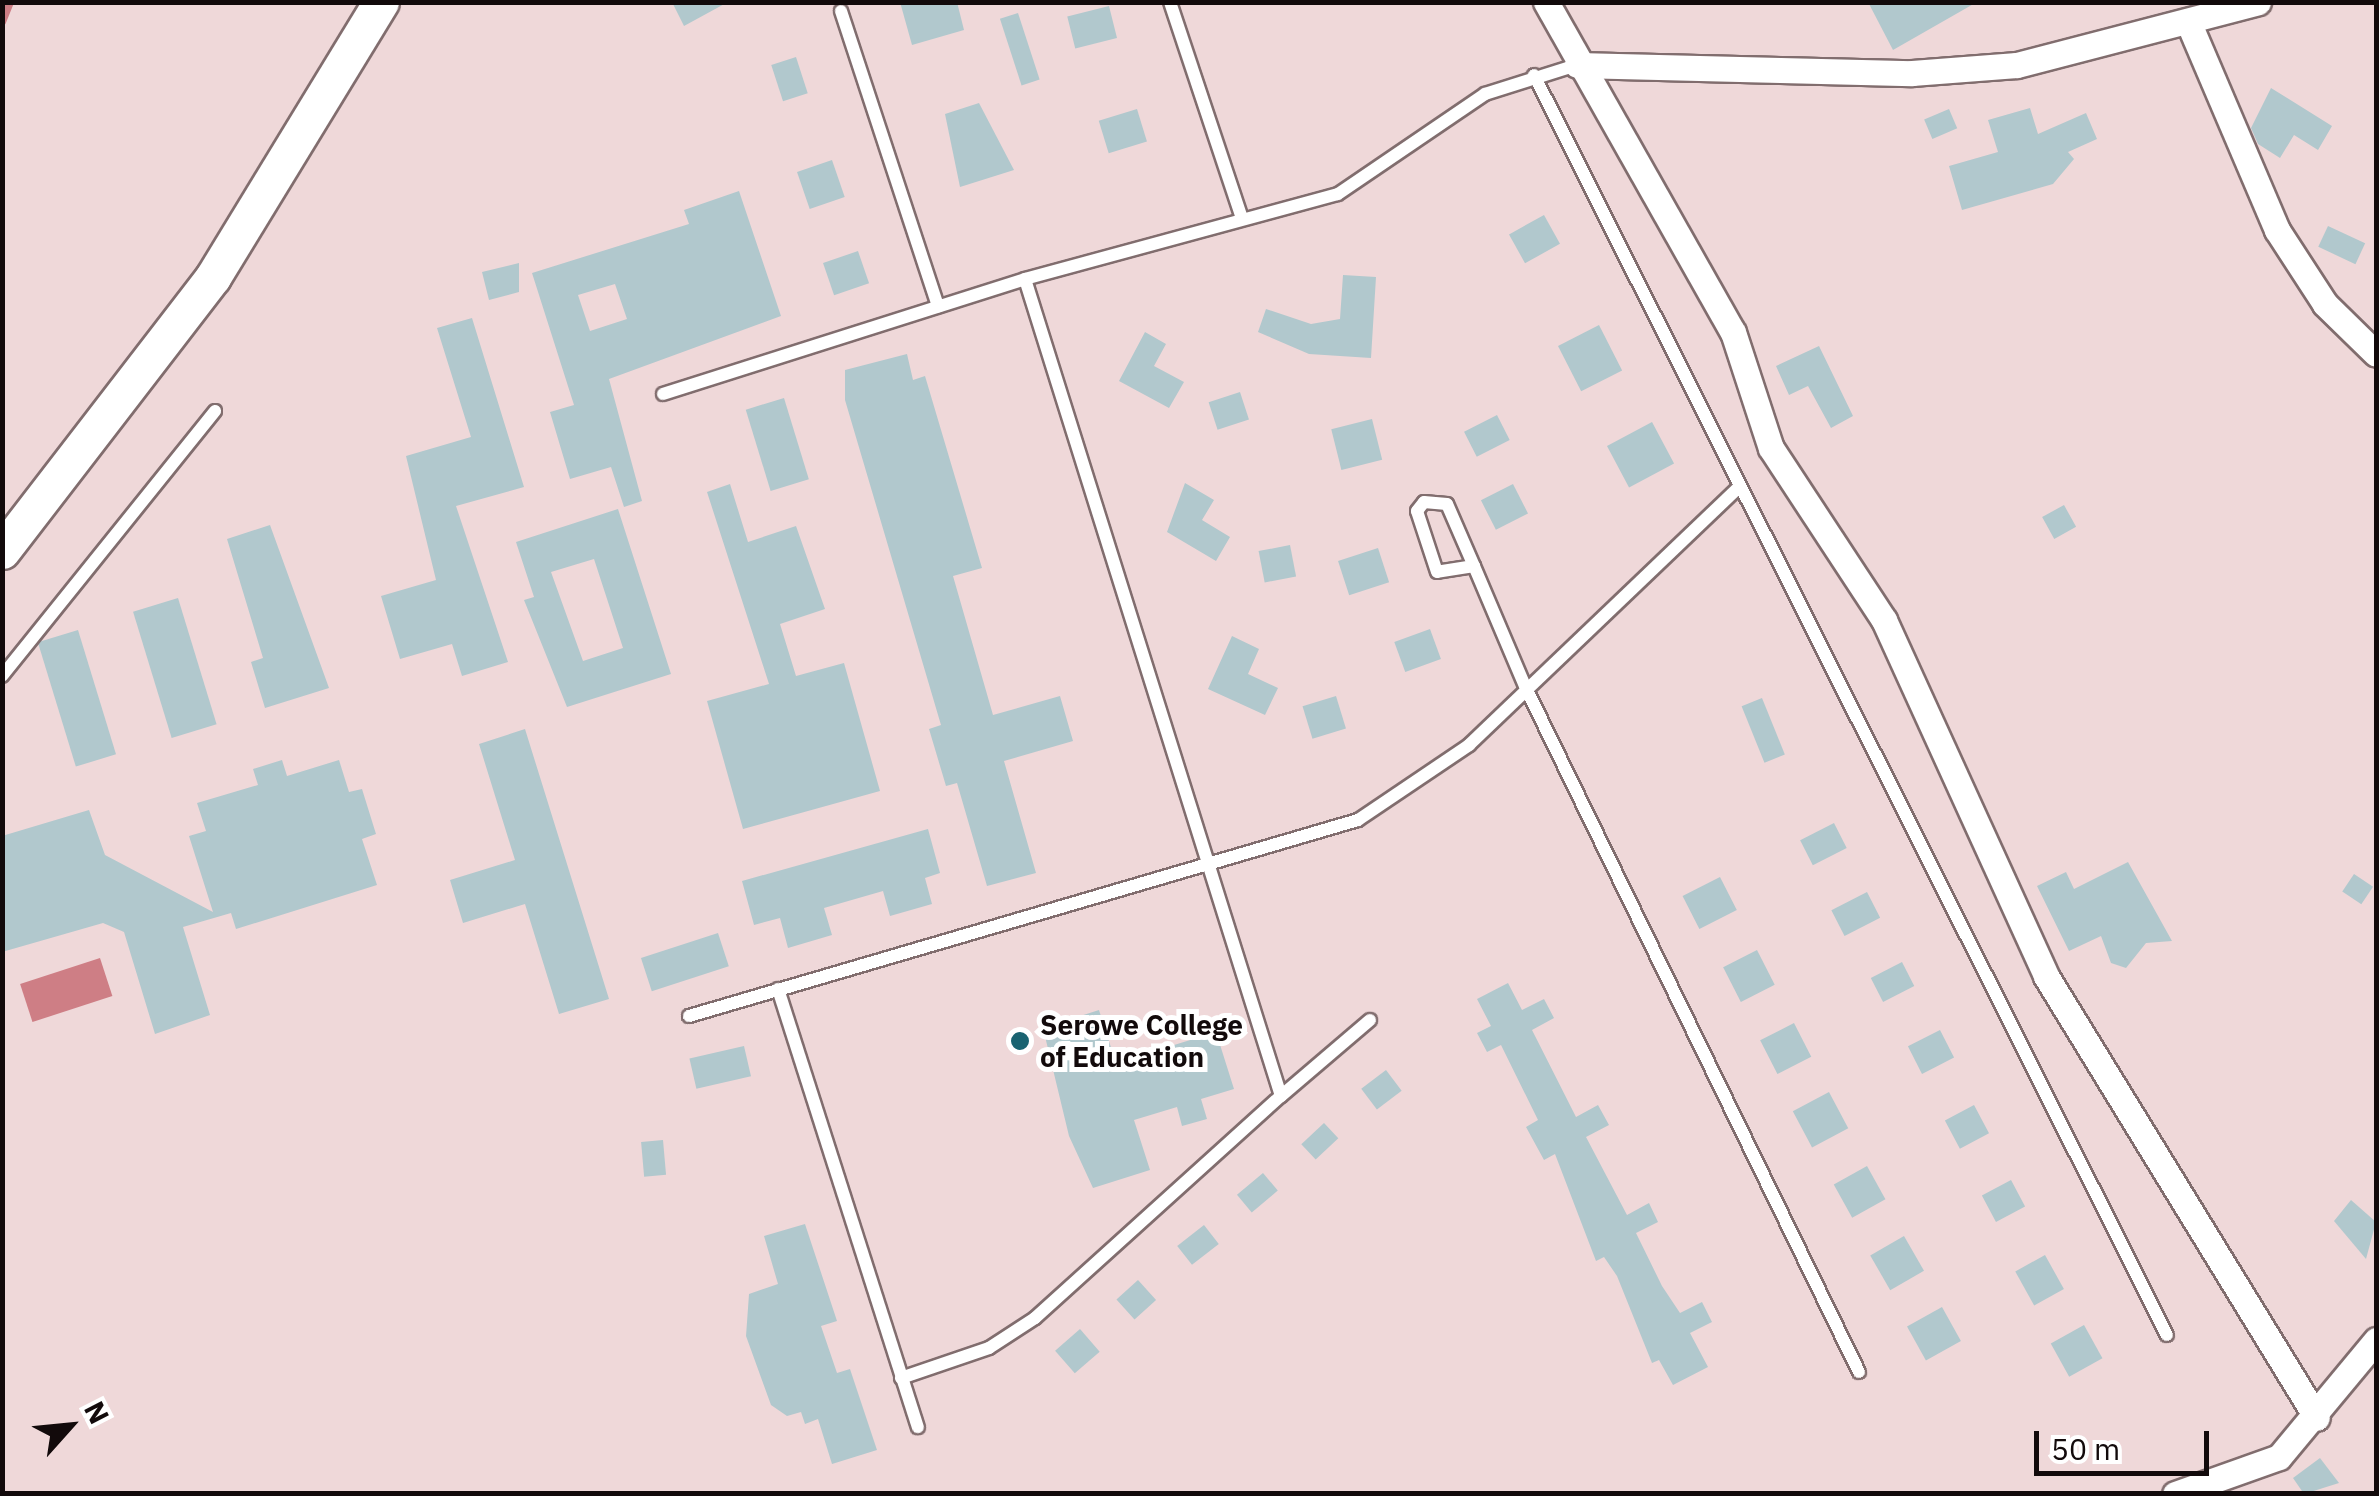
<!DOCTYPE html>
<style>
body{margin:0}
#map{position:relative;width:2379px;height:1496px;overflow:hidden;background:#efd8d9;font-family:"IBM Plex Sans",sans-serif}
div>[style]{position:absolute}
.water>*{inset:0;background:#ce7e85;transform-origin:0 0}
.stream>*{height:8px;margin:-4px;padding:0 4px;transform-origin:4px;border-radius:4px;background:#ce7e85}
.building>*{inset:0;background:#b1c8cd;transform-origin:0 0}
.roads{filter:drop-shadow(2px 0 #816d6e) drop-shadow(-2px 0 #816d6e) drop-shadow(0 2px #816d6e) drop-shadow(0 -2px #816d6e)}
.lane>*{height:12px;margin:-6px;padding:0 6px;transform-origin:6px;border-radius:6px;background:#fff}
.street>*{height:25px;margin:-12.5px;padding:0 12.5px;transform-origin:12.5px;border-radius:12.5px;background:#fff}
.secondary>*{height:35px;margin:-17.5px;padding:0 17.5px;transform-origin:17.5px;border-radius:17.5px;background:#fff}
.dots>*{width:28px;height:28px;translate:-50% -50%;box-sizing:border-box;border:5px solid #fff;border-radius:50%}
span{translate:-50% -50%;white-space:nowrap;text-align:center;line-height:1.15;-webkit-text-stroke:10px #fff;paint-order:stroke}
.poi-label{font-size:28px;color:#120a0b;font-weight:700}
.left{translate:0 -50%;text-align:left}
.frame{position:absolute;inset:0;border:5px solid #120a0b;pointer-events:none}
.north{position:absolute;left:20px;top:1376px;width:100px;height:100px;-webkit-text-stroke:8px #fff;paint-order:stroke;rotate:63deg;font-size:28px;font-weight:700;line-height:40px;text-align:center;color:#120a0b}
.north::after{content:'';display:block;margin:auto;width:35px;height:45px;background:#120a0b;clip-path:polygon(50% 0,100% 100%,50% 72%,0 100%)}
.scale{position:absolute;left:2034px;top:1431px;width:175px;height:45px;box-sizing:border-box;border:5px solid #120a0b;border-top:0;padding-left:12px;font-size:30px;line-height:35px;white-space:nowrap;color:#120a0b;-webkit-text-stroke:8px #fff;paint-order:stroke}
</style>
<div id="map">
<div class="water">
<div style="left:100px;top:958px;width:40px;height:84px;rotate:72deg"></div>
</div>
<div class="stream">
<div style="left:2px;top:22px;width:22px;rotate:-68deg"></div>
</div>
<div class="building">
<div style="clip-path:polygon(672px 2px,728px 2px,684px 26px)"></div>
<div style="clip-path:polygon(900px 2px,957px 2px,964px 30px,912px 45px)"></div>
<div style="clip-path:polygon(1868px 2px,1977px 2px,1893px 50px)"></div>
<div style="left:1109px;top:6px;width:33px;height:43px;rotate:76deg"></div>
<div style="left:1018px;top:13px;width:70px;height:19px;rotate:72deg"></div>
<div style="left:796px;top:57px;width:38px;height:26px;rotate:72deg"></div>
<div style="clip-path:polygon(2271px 88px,2332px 126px,2318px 150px,2294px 135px,2280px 158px,2258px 144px,2251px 128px)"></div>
<div style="clip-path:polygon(979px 103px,1014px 170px,960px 187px,945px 114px)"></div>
<div style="clip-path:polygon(2030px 108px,2038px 134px,2086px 113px,2097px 139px,2068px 152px,2074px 159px,2053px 184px,1962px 210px,1949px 166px,1998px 152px,1988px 120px)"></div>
<div style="left:1137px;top:109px;width:34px;height:40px;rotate:73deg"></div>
<div style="left:1949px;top:109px;width:21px;height:27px;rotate:67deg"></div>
<div style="left:832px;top:160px;width:39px;height:37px;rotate:71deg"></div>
<div style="clip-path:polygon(evenodd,739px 191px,781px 316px,609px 379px,642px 501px,624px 507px,611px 467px,570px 479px,550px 412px,574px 405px,532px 273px,689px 224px,684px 210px,739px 191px,615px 284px,627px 319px,590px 331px,578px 295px,615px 284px)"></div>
<div style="left:1544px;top:215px;width:33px;height:40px;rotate:61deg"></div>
<div style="left:2328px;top:226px;width:41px;height:23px;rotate:25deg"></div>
<div style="left:858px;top:251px;width:34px;height:37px;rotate:71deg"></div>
<div style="clip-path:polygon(519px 263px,519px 292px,489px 300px,482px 272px)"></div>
<div style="clip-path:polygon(1343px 275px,1376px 277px,1371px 358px,1309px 354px,1258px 332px,1266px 309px,1311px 324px,1340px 319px)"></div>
<div style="clip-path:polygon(472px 318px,524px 487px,456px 506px,508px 662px,462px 676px,452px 644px,400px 659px,381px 596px,436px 580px,406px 456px,471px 437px,437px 328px)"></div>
<div style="left:1599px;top:325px;width:51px;height:46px;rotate:63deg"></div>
<div style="clip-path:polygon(1145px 332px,1166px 344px,1154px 366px,1184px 382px,1169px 408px,1119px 381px)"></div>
<div style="clip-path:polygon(1819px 346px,1853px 416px,1831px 428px,1808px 386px,1789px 395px,1776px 366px)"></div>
<div style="clip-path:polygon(907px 354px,913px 380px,925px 376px,982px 568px,953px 576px,993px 715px,1060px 696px,1073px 741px,1004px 761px,1036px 873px,987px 886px,957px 783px,946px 786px,929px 729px,941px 725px,845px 400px,845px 370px)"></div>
<div style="left:1240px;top:392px;width:29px;height:33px;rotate:72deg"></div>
<div style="left:784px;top:398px;width:85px;height:40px;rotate:73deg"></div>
<div style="left:1497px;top:415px;width:28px;height:37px;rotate:63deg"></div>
<div style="left:1372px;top:419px;width:42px;height:42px;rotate:76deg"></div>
<div style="left:1652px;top:422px;width:47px;height:51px;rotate:62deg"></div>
<div style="clip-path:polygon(1185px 483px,1214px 500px,1202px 520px,1230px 537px,1216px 561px,1167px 532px)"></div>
<div style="clip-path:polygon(730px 484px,748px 542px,796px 526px,825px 609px,780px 624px,796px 676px,844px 663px,880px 791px,743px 829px,707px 701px,769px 684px,707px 492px)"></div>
<div style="left:1513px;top:484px;width:33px;height:36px;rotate:63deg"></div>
<div style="left:2064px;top:505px;width:25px;height:25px;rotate:61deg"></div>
<div style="clip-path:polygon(evenodd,618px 509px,671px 674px,567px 707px,524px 600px,534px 597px,516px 542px,618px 509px,594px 559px,623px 648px,583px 661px,551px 572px,594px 559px)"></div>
<div style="clip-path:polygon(270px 525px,329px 688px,265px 708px,251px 662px,263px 658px,227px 539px)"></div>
<div style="left:1290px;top:545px;width:32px;height:32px;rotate:79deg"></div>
<div style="left:1378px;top:548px;width:36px;height:42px;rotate:72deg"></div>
<div style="left:178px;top:598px;width:132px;height:47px;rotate:73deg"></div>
<div style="left:1430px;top:629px;width:32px;height:38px;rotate:70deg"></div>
<div style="left:78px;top:630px;width:130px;height:42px;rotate:73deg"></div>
<div style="clip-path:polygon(1232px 636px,1259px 649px,1248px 674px,1278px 688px,1265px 715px,1208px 689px)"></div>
<div style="left:1336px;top:696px;width:34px;height:35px;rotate:73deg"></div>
<div style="left:1762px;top:698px;width:61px;height:22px;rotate:68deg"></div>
<div style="clip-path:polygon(525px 729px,609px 999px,559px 1014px,525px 904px,463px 923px,450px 880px,515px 860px,479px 744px)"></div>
<div style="clip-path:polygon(282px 760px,287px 776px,339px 760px,349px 792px,362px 789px,376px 834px,362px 839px,377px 885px,236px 929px,231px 913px,183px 927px,210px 1015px,155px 1034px,124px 932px,103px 923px,2px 952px,2px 836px,89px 810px,105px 855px,213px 912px,189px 836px,206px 831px,197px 803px,258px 785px,253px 769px)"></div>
<div style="left:1834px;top:823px;width:28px;height:38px;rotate:63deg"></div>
<div style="clip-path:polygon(928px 829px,940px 873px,925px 878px,932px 904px,890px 916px,883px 891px,824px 908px,832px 935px,788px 948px,780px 918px,754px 925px,742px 881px)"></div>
<div style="clip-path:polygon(2128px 862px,2172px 941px,2146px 943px,2126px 968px,2111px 963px,2101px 936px,2069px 951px,2037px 886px,2066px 872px,2074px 889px)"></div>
<div style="left:2354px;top:874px;width:23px;height:21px;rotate:34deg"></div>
<div style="left:1720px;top:877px;width:37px;height:42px;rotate:63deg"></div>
<div style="left:1867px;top:892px;width:29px;height:40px;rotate:63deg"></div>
<div style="left:718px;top:933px;width:35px;height:81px;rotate:72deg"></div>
<div style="left:1757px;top:950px;width:39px;height:38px;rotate:63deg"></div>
<div style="left:1902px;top:962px;width:27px;height:35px;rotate:63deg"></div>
<div style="clip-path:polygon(1508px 983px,1522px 1010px,1544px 999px,1554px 1018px,1532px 1030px,1576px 1117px,1598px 1105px,1609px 1125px,1586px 1137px,1627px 1215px,1649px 1203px,1658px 1222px,1636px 1233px,1662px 1286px,1680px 1313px,1702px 1302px,1712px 1322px,1690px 1333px,1708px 1367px,1673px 1385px,1659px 1360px,1652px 1363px,1617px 1276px,1604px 1257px,1596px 1261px,1555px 1154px,1544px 1160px,1526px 1127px,1538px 1120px,1501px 1045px,1487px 1052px,1477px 1033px,1491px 1026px,1477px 999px)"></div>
<div style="clip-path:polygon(1099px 1010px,1116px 1063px,1216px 1032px,1234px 1089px,1201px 1099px,1207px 1119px,1182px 1126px,1177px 1107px,1134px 1120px,1150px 1170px,1093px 1188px,1069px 1136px,1043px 1028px)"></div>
<div style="left:1794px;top:1023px;width:38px;height:38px;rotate:63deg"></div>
<div style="left:1940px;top:1030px;width:31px;height:36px;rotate:63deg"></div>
<div style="left:744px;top:1046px;width:31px;height:56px;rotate:77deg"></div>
<div style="left:1386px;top:1070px;width:26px;height:31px;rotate:53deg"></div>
<div style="left:1829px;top:1092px;width:41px;height:41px;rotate:62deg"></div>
<div style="left:1974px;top:1105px;width:32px;height:33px;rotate:62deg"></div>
<div style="left:1324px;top:1123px;width:21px;height:31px;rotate:47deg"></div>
<div style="left:663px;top:1140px;width:35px;height:22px;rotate:85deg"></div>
<div style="left:1867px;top:1166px;width:38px;height:38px;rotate:61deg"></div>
<div style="left:1263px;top:1173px;width:23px;height:34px;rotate:50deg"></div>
<div style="left:2011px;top:1180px;width:30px;height:33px;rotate:62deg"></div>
<div style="clip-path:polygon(2351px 1200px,2376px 1222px,2366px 1259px,2334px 1221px)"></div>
<div style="clip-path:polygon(805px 1224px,837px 1321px,821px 1326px,837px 1373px,850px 1369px,877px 1450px,832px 1464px,818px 1419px,805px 1424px,801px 1412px,787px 1416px,771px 1405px,746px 1336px,749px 1294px,778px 1284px,764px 1236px)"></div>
<div style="left:1204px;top:1225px;width:24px;height:34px;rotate:52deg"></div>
<div style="left:1904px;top:1236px;width:40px;height:39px;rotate:60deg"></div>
<div style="left:2045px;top:1255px;width:39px;height:34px;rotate:61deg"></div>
<div style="left:1138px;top:1280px;width:27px;height:29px;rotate:48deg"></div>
<div style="left:1942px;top:1307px;width:39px;height:40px;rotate:61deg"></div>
<div style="left:2084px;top:1325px;width:38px;height:38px;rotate:61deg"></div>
<div style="left:1080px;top:1329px;width:30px;height:33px;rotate:49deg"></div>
<div style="clip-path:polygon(2320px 1458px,2339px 1483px,2304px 1494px,2293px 1478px)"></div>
</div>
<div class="roads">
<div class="lane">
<div style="left:1170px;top:2px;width:225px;rotate:71.6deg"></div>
<div style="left:841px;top:11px;width:311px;rotate:71.8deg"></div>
<div style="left:1534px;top:75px;width:1410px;rotate:63.33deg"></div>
<div style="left:663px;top:394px;width:380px;rotate:-17.6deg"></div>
<div style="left:1025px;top:279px;width:324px;rotate:-15.2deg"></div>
<div style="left:1338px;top:194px;width:178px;rotate:-34.2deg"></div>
<div style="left:1485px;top:94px;width:96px;rotate:-17.5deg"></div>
<div style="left:1474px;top:566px;width:37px;rotate:171deg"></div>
<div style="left:1437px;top:572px;width:64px;rotate:-108.2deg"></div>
<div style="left:1417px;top:511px;width:11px;rotate:-52deg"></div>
<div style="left:1424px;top:502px;width:23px;rotate:5deg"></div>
<div style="left:1447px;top:504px;width:68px;rotate:66.5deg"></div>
<div style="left:1474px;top:566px;width:130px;rotate:67deg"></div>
<div style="left:1525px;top:686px;width:763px;rotate:64.04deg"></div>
<div style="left:2px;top:676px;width:340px;rotate:-51.2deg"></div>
<div style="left:778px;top:989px;width:460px;rotate:72.3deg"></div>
<div style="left:689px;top:1016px;width:697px;rotate:-16.33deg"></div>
<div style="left:1358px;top:820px;width:134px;rotate:-34deg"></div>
<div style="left:1469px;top:745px;width:372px;rotate:-43.7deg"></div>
<div style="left:1281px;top:1096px;width:117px;rotate:-40.5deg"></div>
<div style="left:901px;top:1378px;width:93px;rotate:-18.8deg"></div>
<div style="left:989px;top:1348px;width:55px;rotate:-33.1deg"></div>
<div style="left:1035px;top:1318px;width:331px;rotate:-42.1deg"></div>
<div style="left:1281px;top:1096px;width:856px;rotate:-107.4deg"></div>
</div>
<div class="street">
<div style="left:1546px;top:2px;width:379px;rotate:60.5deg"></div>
<div style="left:1733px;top:332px;width:122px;rotate:71.9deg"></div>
<div style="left:1771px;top:448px;width:206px;rotate:56.7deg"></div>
<div style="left:1884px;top:620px;width:391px;rotate:65.5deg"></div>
<div style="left:2046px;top:976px;width:518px;rotate:58.49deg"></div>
<div style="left:2190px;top:26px;width:222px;rotate:66.9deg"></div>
<div style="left:2277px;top:230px;width:88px;rotate:57deg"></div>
<div style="left:2325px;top:304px;width:71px;rotate:44.4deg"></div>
<div style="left:1577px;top:65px;width:335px;rotate:1.4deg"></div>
<div style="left:1912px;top:73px;width:105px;rotate:-4.4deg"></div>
<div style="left:2017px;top:65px;width:249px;rotate:-14.6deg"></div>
<div style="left:2175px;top:1494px;width:110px;rotate:-19.6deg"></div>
<div style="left:2279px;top:1457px;width:152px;rotate:-50.3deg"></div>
</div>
<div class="secondary">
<div style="left:2px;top:551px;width:346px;rotate:-52.4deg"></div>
<div style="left:213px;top:277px;width:322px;rotate:-58.6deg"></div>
</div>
</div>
<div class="dots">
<div style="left:1020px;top:1041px;background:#1a6371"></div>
</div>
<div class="poi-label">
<span class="left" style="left:1040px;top:1041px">Serowe College<br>of Education</span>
</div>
<div class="frame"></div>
<div class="north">N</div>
<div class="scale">50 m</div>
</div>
